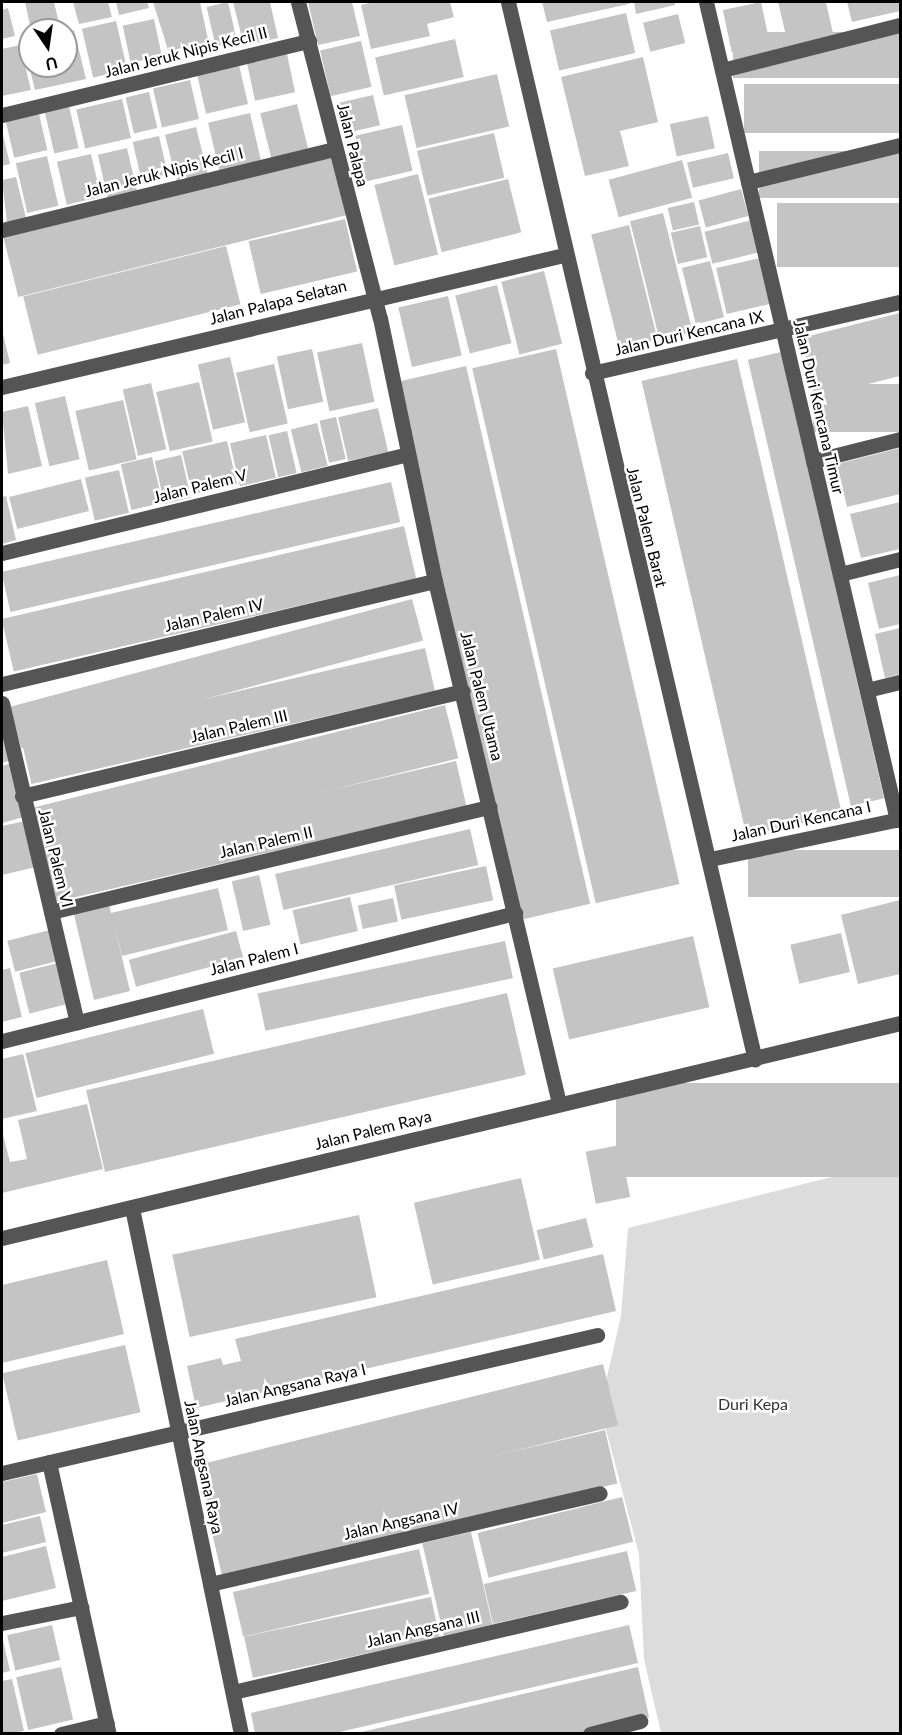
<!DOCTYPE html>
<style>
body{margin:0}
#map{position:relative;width:902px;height:1735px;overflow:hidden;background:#fff;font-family:Lato,sans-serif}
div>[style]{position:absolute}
.green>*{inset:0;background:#dcdcdc}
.building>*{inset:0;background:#c4c4c4;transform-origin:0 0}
.minor>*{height:15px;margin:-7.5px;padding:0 7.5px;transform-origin:7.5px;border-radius:7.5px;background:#555}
span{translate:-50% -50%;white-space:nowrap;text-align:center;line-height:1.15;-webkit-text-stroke:5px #fff;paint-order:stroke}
.street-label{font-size:16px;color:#000}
.park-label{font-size:16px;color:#333}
.frame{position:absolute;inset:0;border:3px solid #000;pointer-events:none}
.north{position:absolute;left:18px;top:18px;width:60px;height:60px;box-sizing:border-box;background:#fff;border:2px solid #999;border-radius:50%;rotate:167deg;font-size:16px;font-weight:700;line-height:24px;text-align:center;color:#000}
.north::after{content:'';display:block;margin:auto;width:21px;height:27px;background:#000;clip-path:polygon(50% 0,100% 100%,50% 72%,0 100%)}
</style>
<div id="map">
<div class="green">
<div style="clip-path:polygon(900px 1160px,900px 1733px,661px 1733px,644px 1659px,639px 1554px,600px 1407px,621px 1316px,628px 1228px)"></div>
</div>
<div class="building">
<div style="clip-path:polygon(25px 2px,54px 2px,60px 28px,31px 30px)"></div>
<div style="clip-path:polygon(73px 2px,108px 2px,112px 17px,79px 24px)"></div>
<div style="clip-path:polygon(116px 2px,147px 2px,149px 8px,119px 15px)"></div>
<div style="clip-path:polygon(153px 2px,200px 2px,209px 44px,169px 53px)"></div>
<div style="left:228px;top:2px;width:40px;height:22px;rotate:77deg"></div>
<div style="clip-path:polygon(233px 2px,270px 2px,278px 38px,244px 46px)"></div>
<div style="clip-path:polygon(308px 2px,352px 2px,360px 36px,318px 45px)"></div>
<div style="clip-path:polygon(374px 2px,450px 2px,454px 17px,427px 24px,430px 36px,371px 49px,361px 5px)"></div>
<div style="clip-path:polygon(542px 2px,629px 2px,629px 4px,547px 22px)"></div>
<div style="clip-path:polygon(634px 2px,675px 2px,675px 5px,636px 14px)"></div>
<div style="left:761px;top:2px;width:43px;height:39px;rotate:78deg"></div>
<div style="clip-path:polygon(778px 2px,826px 2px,834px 38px,789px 48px)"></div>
<div style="clip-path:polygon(847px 2px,900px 2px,900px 11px,852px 22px)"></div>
<div style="clip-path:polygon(8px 8px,15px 36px,2px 39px,2px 10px)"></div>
<div style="left:626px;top:13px;width:41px;height:78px;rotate:77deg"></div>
<div style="left:678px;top:14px;width:30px;height:36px;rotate:76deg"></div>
<div style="left:154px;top:19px;width:38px;height:32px;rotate:78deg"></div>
<div style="left:116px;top:21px;width:50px;height:35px;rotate:77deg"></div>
<div style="clip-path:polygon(74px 30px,86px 79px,35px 90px,23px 42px,30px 41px,30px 66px,66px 66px,66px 32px)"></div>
<div style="left:900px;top:32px;width:46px;height:167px;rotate:90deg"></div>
<div style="left:455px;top:39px;width:39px;height:82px;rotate:77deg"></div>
<div style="left:361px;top:41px;width:47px;height:42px;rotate:77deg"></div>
<div style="clip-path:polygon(20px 45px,31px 90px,2px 96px,2px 49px)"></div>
<div style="left:287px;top:54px;width:39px;height:41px;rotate:78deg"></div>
<div style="clip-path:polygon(643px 57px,658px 122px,620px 131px,629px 166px,585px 176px,561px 77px)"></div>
<div style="left:239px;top:65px;width:40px;height:43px;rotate:77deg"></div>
<div style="left:497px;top:74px;width:54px;height:95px;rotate:77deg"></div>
<div style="left:190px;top:80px;width:40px;height:38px;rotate:77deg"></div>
<div style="left:900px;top:84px;width:49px;height:156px;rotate:90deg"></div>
<div style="left:149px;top:92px;width:37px;height:24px;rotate:77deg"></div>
<div style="left:373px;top:95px;width:31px;height:38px;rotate:77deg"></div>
<div style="left:122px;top:99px;width:40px;height:47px;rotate:77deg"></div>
<div style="left:297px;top:104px;width:50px;height:38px;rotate:76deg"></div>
<div style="left:69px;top:106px;width:43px;height:25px;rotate:77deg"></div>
<div style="left:250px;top:113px;width:52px;height:43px;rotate:77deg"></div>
<div style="left:39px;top:114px;width:37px;height:34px;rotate:77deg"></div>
<div style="left:708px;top:116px;width:33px;height:39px;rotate:78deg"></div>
<div style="left:402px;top:125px;width:47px;height:48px;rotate:77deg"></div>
<div style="left:196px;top:127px;width:50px;height:32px;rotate:76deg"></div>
<div style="clip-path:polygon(2px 131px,10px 164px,2px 166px)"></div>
<div style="left:494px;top:133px;width:46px;height:79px;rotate:77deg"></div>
<div style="left:159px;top:136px;width:39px;height:27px;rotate:77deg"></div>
<div style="left:127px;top:148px;width:45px;height:30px;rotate:77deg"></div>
<div style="left:900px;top:151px;width:47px;height:141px;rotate:90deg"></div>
<div style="left:728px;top:153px;width:26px;height:42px;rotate:77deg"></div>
<div style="left:91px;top:154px;width:44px;height:35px;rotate:77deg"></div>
<div style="left:331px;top:154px;width:63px;height:338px;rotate:76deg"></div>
<div style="left:47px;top:156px;width:51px;height:32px;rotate:77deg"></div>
<div style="left:682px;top:160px;width:39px;height:76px;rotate:75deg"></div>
<div style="left:418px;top:174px;width:83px;height:45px;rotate:76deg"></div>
<div style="clip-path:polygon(16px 177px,26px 218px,7px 223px,2px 180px)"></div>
<div style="left:508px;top:179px;width:55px;height:82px;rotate:76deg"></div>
<div style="left:741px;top:189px;width:28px;height:44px;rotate:75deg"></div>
<div style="left:694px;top:202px;width:23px;height:27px;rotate:77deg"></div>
<div style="left:900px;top:203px;width:64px;height:123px;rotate:90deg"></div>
<div style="left:663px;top:213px;width:123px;height:34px;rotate:76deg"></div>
<div style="left:345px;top:219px;width:54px;height:99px;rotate:77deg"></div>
<div style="left:752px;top:220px;width:33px;height:49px;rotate:76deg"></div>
<div style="left:629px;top:225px;width:118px;height:39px;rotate:76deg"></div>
<div style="left:700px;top:226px;width:32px;height:30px;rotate:77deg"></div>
<div style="left:226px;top:246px;width:60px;height:209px;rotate:76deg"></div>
<div style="left:760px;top:258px;width:47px;height:45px;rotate:77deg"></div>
<div style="left:710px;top:261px;width:58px;height:29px;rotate:76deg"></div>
<div style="left:544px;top:271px;width:75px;height:44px;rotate:76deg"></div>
<div style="left:497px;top:285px;width:60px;height:43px;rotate:76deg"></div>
<div style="left:448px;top:296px;width:61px;height:51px;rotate:77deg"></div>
<div style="clip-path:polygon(900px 313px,900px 376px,816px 397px,801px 338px)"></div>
<div style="clip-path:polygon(2px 330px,10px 363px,2px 365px)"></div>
<div style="left:362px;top:343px;width:60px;height:46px;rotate:78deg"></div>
<div style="left:312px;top:349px;width:54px;height:36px;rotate:78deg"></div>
<div style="left:556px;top:349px;width:549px;height:86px;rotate:77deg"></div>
<div style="left:781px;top:352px;width:458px;height:34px;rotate:77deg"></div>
<div style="left:230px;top:357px;width:67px;height:33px;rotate:77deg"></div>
<div style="left:737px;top:359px;width:467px;height:98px;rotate:77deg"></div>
<div style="left:274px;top:364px;width:61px;height:39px;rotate:77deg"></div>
<div style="left:466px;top:366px;width:552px;height:71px;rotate:77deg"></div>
<div style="left:199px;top:382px;width:61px;height:44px;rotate:77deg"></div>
<div style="left:151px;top:383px;width:68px;height:29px;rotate:77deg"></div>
<div style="left:900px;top:384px;width:48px;height:87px;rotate:90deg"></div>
<div style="left:65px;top:396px;width:65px;height:31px;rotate:77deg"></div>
<div style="left:123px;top:400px;width:61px;height:49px;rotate:77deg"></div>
<div style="clip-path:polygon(28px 406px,42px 466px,8px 474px,2px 412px)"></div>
<div style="left:378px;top:408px;width:45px;height:41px;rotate:77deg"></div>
<div style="left:336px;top:417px;width:43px;height:17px;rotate:77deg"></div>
<div style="left:317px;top:423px;width:44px;height:27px;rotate:76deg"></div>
<div style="left:287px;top:431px;width:43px;height:19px;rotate:77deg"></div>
<div style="left:266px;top:435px;width:44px;height:37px;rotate:77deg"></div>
<div style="left:227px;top:441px;width:44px;height:46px;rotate:77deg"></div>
<div style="clip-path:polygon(900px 448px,900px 494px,847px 507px,837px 464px)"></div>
<div style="left:181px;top:455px;width:44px;height:27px;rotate:77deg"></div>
<div style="left:152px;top:457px;width:47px;height:32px;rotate:77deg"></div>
<div style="left:119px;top:470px;width:44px;height:35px;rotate:77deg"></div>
<div style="left:81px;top:479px;width:33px;height:74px;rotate:76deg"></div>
<div style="left:391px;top:482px;width:41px;height:400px;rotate:77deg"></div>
<div style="clip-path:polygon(6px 496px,16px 540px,2px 544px,2px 497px)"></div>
<div style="clip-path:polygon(900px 502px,900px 549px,861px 558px,850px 514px)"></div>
<div style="left:404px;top:526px;width:54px;height:413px;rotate:77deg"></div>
<div style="clip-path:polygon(900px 575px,900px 624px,879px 629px,868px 583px)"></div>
<div style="left:412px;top:599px;width:43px;height:416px;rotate:75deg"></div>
<div style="clip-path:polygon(900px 628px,900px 674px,885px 678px,875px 634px)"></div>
<div style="left:425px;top:648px;width:44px;height:414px;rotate:77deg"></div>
<div style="left:445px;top:705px;width:55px;height:425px;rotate:76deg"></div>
<div style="clip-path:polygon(2px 722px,12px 760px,2px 763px)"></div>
<div style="left:456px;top:761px;width:47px;height:423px;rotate:77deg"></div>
<div style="clip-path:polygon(11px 763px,24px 817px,2px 823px,2px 766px)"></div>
<div style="clip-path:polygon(25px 821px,36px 867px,2px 875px,2px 826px)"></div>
<div style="left:470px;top:829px;width:37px;height:200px;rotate:77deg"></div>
<div style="left:900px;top:850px;width:47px;height:152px;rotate:90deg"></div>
<div style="left:486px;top:866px;width:35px;height:94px;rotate:78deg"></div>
<div style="left:259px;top:875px;width:51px;height:28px;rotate:77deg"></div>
<div style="clip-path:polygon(218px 888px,228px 930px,122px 956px,112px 916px,130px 991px,94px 1000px,73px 910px,109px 902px,111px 913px)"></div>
<div style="left:350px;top:897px;width:35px;height:59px;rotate:77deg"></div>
<div style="left:393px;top:898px;width:24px;height:36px;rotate:78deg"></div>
<div style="clip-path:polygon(900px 900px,900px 974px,858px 984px,841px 915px)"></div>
<div style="left:50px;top:930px;width:32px;height:44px;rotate:76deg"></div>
<div style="left:236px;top:931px;width:28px;height:111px;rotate:75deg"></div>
<div style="left:841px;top:933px;width:40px;height:52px;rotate:77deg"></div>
<div style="left:693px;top:936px;width:73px;height:144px;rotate:77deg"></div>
<div style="left:505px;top:941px;width:38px;height:253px;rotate:78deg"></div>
<div style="left:58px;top:963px;width:42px;height:40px;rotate:76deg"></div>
<div style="clip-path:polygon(10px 968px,22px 1017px,2px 1022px,2px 970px)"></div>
<div style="left:507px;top:993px;width:84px;height:432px;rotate:77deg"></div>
<div style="left:203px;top:1009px;width:46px;height:183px;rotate:76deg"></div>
<div style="clip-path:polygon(23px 1054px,37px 1111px,2px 1119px,2px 1059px)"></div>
<div style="left:900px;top:1083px;width:94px;height:284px;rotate:90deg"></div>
<div style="clip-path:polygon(87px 1104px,103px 1169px,2px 1193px,2px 1131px,10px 1162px,27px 1159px,18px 1120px)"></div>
<div style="left:620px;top:1145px;width:53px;height:35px;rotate:79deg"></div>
<div style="left:521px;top:1178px;width:84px;height:110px;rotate:77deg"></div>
<div style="left:359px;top:1215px;width:84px;height:191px;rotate:78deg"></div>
<div style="left:586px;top:1218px;width:30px;height:51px;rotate:76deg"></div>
<div style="clip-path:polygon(603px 1254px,616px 1311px,196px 1408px,187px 1366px,221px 1358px,223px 1365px,241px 1361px,235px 1339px)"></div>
<div style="clip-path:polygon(107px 1260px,124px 1334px,2px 1363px,2px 1285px)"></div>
<div style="left:125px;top:1345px;width:69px;height:126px;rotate:77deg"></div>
<div style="left:603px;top:1364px;width:63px;height:417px;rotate:76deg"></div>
<div style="left:605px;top:1430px;width:55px;height:406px;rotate:77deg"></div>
<div style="clip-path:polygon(37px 1474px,46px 1512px,2px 1523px,2px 1482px)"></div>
<div style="left:622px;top:1497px;width:46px;height:149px;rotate:76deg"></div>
<div style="clip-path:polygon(40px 1516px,46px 1542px,2px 1553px,2px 1525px)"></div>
<div style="left:471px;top:1532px;width:95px;height:50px;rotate:77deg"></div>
<div style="clip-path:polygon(46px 1546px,56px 1588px,2px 1601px,2px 1557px)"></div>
<div style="left:419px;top:1549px;width:46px;height:191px;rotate:77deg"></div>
<div style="left:627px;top:1551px;width:41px;height:147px;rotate:77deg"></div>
<div style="left:431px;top:1597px;width:42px;height:191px;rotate:78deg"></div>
<div style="left:52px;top:1625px;width:36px;height:46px;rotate:77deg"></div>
<div style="clip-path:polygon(629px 1625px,638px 1663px,331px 1734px,255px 1734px,251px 1713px)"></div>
<div style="clip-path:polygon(2px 1636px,10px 1671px,2px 1673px)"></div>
<div style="left:61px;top:1667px;width:54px;height:46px;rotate:77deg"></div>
<div style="clip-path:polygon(638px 1667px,649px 1717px,578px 1734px,353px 1734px)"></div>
<div style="clip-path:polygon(12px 1679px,24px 1731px,2px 1734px,2px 1681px)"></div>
</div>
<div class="minor">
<div style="left:298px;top:2px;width:326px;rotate:75.5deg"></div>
<div style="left:380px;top:318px;width:269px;rotate:78.2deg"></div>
<div style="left:435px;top:581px;width:537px;rotate:76.64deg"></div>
<div style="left:508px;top:2px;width:1086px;rotate:76.86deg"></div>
<div style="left:706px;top:2px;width:840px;rotate:76.86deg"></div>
<div style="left:722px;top:70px;width:184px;rotate:-14.2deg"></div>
<div style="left:2px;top:115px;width:316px;rotate:-13.6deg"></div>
<div style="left:748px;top:182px;width:156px;rotate:-13.7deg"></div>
<div style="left:2px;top:230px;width:343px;rotate:-13.7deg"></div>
<div style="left:592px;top:373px;width:316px;rotate:-13deg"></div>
<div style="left:2px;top:387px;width:577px;rotate:-13.22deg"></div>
<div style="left:813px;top:461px;width:90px;rotate:-14.2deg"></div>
<div style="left:2px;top:553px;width:418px;rotate:-13.7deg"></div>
<div style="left:840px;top:574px;width:62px;rotate:-14deg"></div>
<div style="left:2px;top:684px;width:445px;rotate:-13.4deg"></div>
<div style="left:867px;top:690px;width:34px;rotate:-14deg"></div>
<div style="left:2px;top:703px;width:328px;rotate:76.8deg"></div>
<div style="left:22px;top:796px;width:453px;rotate:-13.4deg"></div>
<div style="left:710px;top:859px;width:194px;rotate:-11.9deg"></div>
<div style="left:51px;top:912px;width:451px;rotate:-13.5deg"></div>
<div style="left:2px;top:1041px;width:529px;rotate:-14.01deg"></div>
<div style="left:132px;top:1208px;width:537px;rotate:78.29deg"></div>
<div style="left:2px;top:1238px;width:923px;rotate:-13.46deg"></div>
<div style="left:49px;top:1462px;width:279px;rotate:77.6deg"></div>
<div style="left:2px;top:1473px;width:611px;rotate:-13.06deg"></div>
<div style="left:210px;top:1584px;width:400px;rotate:-13.1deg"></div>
<div style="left:2px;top:1623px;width:81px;rotate:-11.4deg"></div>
<div style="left:233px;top:1692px;width:398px;rotate:-13.1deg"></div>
<div style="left:61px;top:1734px;width:47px;rotate:-13.4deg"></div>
<div style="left:590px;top:1734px;width:52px;rotate:-14.6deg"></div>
</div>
<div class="street-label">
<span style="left:186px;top:52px;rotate:-14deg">Jalan Jeruk Nipis Kecil II</span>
<span style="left:353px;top:145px;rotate:76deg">Jalan Palapa</span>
<span style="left:164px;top:172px;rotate:-14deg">Jalan Jeruk Nipis Kecil I</span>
<span style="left:278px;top:302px;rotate:-14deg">Jalan Palapa Selatan</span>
<span style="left:689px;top:333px;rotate:-13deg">Jalan Duri Kencana IX</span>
<span style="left:819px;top:407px;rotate:77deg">Jalan Duri Kencana Timur</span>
<span style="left:200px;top:486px;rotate:-14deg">Jalan Palem V</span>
<span style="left:647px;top:527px;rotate:76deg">Jalan Palem Barat</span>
<span style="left:214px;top:615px;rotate:-13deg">Jalan Palem IV</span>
<span style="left:482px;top:696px;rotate:76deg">Jalan Palem Utama</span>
<span style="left:239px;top:726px;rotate:-13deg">Jalan Palem III</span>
<span style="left:801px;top:821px;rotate:-12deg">Jalan Duri Kencana I</span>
<span style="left:266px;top:842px;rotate:-13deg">Jalan Palem II</span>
<span style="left:56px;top:858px;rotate:76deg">Jalan Palem VI</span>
<span style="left:254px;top:959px;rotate:-14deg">Jalan Palem I</span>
<span style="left:373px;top:1130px;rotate:-14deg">Jalan Palem Raya</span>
<span style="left:295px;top:1385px;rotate:-13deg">Jalan Angsana Raya I</span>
<span style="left:204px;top:1467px;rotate:78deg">Jalan Angsana Raya</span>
<span style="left:401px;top:1521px;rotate:-13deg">Jalan Angsana IV</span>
<span style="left:423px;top:1629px;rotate:-13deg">Jalan Angsana III</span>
</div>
<div class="park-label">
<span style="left:753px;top:1404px">Duri Kepa</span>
</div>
<div class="frame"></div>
<div class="north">U</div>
</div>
